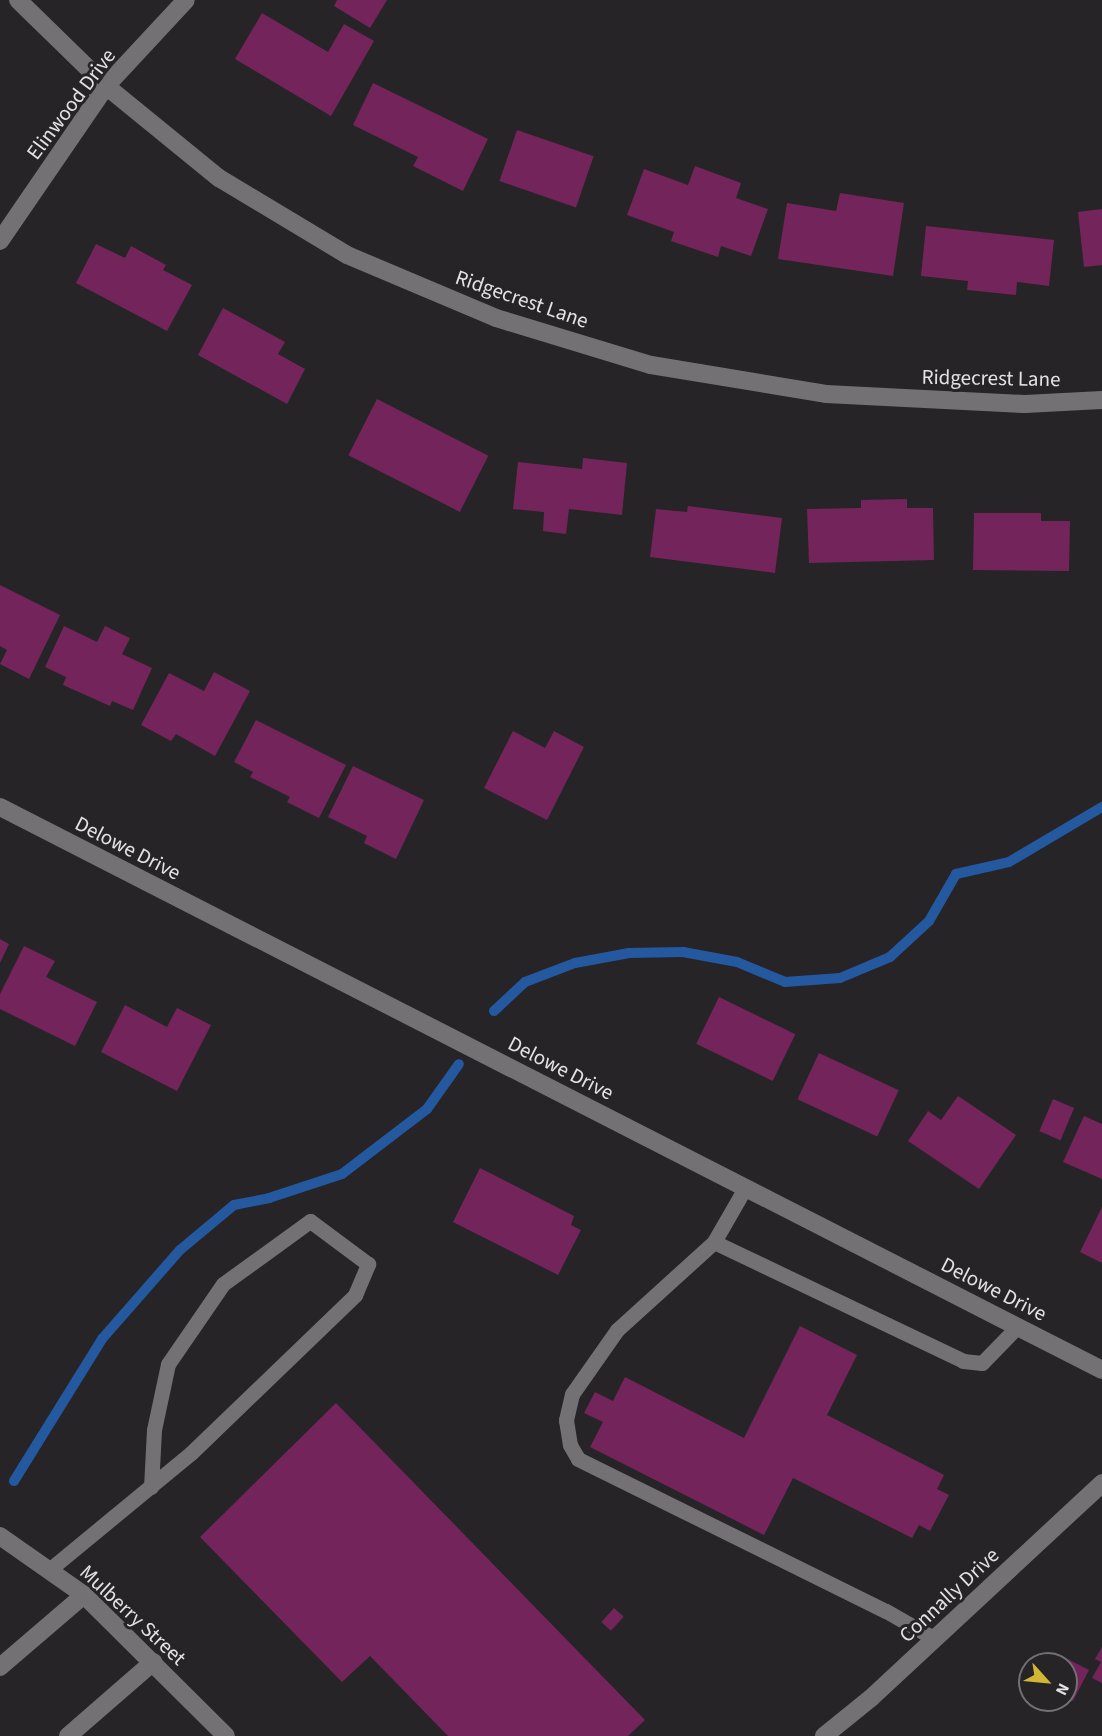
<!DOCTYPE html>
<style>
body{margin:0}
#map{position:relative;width:1102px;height:1736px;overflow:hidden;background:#262427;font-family:"Source Sans 3",sans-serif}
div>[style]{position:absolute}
.stream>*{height:10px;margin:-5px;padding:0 5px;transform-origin:5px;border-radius:5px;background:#24589f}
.building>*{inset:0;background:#73245a;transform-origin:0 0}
.service>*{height:15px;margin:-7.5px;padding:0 7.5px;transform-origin:7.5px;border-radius:7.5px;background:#747175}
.minor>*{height:18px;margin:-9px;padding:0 9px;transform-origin:9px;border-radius:9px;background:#747175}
.tertiary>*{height:18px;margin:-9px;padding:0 9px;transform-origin:9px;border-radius:9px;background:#747175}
span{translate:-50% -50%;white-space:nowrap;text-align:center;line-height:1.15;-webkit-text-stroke:6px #262427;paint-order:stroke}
.street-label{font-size:21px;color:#e3e2e4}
.north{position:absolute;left:1018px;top:1652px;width:60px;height:60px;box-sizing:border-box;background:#262427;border:2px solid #727073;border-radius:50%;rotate:117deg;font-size:16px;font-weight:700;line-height:24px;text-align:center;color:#e3e2e4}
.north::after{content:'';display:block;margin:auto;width:21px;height:27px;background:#d3b635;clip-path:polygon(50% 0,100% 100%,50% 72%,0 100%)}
</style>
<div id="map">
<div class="stream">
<div style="left:494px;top:1011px;width:42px;rotate:-43.1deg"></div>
<div style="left:525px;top:982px;width:53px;rotate:-20.8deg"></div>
<div style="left:575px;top:963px;width:55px;rotate:-10.5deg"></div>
<div style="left:629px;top:953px;width:54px;rotate:-1.1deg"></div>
<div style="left:683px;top:952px;width:55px;rotate:10.5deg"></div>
<div style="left:737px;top:962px;width:52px;rotate:22.6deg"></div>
<div style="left:785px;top:982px;width:55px;rotate:-4.2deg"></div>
<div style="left:840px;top:978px;width:54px;rotate:-22.8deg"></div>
<div style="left:890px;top:957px;width:53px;rotate:-42.7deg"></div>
<div style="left:929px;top:921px;width:54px;rotate:-60.1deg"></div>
<div style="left:956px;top:874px;width:54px;rotate:-12.8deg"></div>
<div style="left:1009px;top:862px;width:108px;rotate:-30.6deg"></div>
<div style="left:14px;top:1481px;width:167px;rotate:-58.2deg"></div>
<div style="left:102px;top:1339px;width:118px;rotate:-48.8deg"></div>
<div style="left:180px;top:1250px;width:70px;rotate:-39.8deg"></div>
<div style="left:234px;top:1205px;width:36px;rotate:-11deg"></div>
<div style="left:269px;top:1198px;width:77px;rotate:-18.2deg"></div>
<div style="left:342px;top:1174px;width:107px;rotate:-37.4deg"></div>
<div style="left:427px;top:1109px;width:55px;rotate:-54.6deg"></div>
</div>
<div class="building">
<div style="clip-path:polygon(337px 0,387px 0,370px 28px,334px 6px)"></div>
<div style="clip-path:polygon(262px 13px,328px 52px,344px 24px,374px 41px,331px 116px,235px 59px)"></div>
<div style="clip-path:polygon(373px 83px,488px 139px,463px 191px,413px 166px,418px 157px,353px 125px)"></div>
<div style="left:517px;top:130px;width:81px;height:54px;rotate:19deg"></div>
<div style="clip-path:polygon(695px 166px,741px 183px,736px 198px,768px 209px,751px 256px,721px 246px,718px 257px,671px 241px,674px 232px,627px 215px,644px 169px,688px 185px)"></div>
<div style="clip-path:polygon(840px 193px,904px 203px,893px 276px,778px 259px,787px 203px,836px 211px)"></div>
<div style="clip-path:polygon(1102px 209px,1102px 265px,1084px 267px,1078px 212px)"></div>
<div style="clip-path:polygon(926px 226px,1054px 240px,1049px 286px,1017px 282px,1016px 295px,967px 290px,968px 281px,921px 276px)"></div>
<div style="clip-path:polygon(96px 244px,125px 258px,131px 246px,166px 265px,163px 270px,192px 285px,167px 331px,76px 283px)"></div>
<div style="clip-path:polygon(223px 308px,285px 342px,278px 354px,305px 369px,287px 404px,198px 355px)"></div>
<div style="left:377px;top:399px;width:125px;height:63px;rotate:27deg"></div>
<div style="clip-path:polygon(583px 458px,627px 463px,622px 515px,569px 509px,566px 534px,543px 531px,544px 512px,513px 509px,518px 462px,582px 469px)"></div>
<div style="clip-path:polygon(907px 499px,907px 508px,933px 508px,934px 560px,809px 563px,807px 509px,861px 508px,861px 500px)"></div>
<div style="clip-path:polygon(688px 506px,782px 518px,775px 573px,650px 557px,656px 509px,687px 512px)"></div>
<div style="clip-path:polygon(974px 513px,1041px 513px,1041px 521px,1070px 521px,1069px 571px,973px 570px)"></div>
<div style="clip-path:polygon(0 585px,60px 615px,29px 679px,0 664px,7px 650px,0 646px)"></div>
<div style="clip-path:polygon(64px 626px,97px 642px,105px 626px,130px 638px,122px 654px,152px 668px,133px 710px,112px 701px,110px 706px,63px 685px,66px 677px,45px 667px)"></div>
<div style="clip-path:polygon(214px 672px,250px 691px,215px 756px,176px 734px,171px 741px,141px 725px,169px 673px,204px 691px)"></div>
<div style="clip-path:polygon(256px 720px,346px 765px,319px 818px,287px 802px,290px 797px,250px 777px,253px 772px,234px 762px)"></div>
<div style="clip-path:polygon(513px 731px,545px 748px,554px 731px,584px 747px,547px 820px,484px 788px)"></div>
<div style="clip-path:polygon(353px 766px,424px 800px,396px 859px,364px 843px,367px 836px,328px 817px)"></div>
<div style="clip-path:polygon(0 939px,9px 944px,0 963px)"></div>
<div style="clip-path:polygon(24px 946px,55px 961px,46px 977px,97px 1002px,75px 1046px,0 1009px,0 994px)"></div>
<div style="left:719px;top:997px;width:85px;height:52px;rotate:26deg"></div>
<div style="clip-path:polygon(125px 1005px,167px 1027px,177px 1008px,211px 1025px,177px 1091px,101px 1052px)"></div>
<div style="left:819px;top:1053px;width:88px;height:51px;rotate:25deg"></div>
<div style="clip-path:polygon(958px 1096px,1016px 1135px,979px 1189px,908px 1141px,928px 1111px,941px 1120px)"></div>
<div style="left:1053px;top:1099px;width:23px;height:35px;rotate:23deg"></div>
<div style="clip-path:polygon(1084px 1116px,1102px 1124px,1102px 1179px,1063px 1162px)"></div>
<div style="clip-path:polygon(480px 1168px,574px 1216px,571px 1225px,581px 1230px,558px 1275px,453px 1222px)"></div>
<div style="clip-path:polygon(1102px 1207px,1102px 1263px,1080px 1252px)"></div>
<div style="clip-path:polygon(800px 1326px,857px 1355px,827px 1415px,944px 1475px,937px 1489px,949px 1495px,930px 1531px,919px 1525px,912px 1538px,793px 1478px,764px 1535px,590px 1447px,603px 1422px,584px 1413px,595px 1392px,613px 1401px,625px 1377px,744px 1438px)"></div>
<div style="clip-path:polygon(336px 1403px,645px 1720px,628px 1736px,448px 1736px,370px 1656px,342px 1682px,200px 1537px)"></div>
<div style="left:614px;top:1608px;width:13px;height:19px;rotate:42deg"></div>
<div style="clip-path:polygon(1102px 1647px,1102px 1683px,1092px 1678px,1101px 1662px,1095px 1659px)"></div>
<div style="clip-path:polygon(1058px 1654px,1089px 1670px,1073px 1701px,1066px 1697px,1066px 1664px,1053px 1664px)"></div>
</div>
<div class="service">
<div style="left:745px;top:1188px;width:62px;rotate:119.9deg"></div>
<div style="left:714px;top:1242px;width:131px;rotate:137.8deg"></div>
<div style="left:617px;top:1330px;width:78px;rotate:125.1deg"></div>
<div style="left:572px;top:1394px;width:27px;rotate:103deg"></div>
<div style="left:566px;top:1420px;width:25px;rotate:81deg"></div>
<div style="left:570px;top:1445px;width:16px;rotate:60deg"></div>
<div style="left:578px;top:1459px;width:343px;rotate:26.3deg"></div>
<div style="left:886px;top:1611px;width:56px;rotate:29.7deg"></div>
<div style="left:714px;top:1242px;width:276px;rotate:25.5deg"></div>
<div style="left:963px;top:1361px;width:19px;rotate:6deg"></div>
<div style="left:982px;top:1363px;width:52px;rotate:-45.8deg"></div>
<div style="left:49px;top:1570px;width:184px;rotate:-39.5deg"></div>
<div style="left:191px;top:1453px;width:228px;rotate:-43.9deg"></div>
<div style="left:355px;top:1295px;width:34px;rotate:-67deg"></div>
<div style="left:368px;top:1264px;width:72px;rotate:-143.4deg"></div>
<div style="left:310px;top:1221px;width:107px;rotate:144.1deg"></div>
<div style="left:223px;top:1284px;width:97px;rotate:124.5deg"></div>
<div style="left:168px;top:1364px;width:67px;rotate:102deg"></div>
<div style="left:154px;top:1430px;width:57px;rotate:93deg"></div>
</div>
<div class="minor">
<div style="left:18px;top:0;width:123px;rotate:44.3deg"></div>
<div style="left:106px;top:86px;width:146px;rotate:39.2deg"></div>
<div style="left:219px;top:178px;width:149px;rotate:31deg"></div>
<div style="left:347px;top:255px;width:162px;rotate:22.9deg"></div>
<div style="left:496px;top:318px;width:162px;rotate:16.9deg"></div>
<div style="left:651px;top:365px;width:177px;rotate:9.4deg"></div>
<div style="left:826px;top:394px;width:199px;rotate:2.9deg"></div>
<div style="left:1025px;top:404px;width:77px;rotate:-3deg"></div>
<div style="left:0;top:241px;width:188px;rotate:-55.6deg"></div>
<div style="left:106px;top:86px;width:117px;rotate:-47.1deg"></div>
<div style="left:0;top:1536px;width:103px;rotate:35.1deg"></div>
<div style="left:84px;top:1595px;width:200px;rotate:44.8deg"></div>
<div style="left:0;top:1667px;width:111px;rotate:-40.6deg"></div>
<div style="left:68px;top:1736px;width:113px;rotate:-41deg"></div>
</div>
<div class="tertiary">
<div style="left:0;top:807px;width:1237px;rotate:27.06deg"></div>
<div style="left:824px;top:1736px;width:60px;rotate:-39deg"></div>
<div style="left:871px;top:1698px;width:316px;rotate:-42.9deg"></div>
</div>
<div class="street-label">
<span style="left:71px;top:104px;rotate:-53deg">Elinwood Drive</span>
<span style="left:522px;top:299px;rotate:19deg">Ridgecrest Lane</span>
<span style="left:991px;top:378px;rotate:1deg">Ridgecrest Lane</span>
<span style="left:128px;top:848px;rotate:27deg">Delowe Drive</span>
<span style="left:561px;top:1068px;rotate:27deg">Delowe Drive</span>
<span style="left:994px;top:1289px;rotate:27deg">Delowe Drive</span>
<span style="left:949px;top:1595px;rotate:-43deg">Connally Drive</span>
<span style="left:133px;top:1615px;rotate:43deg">Mulberry Street</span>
</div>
<div class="north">N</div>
</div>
